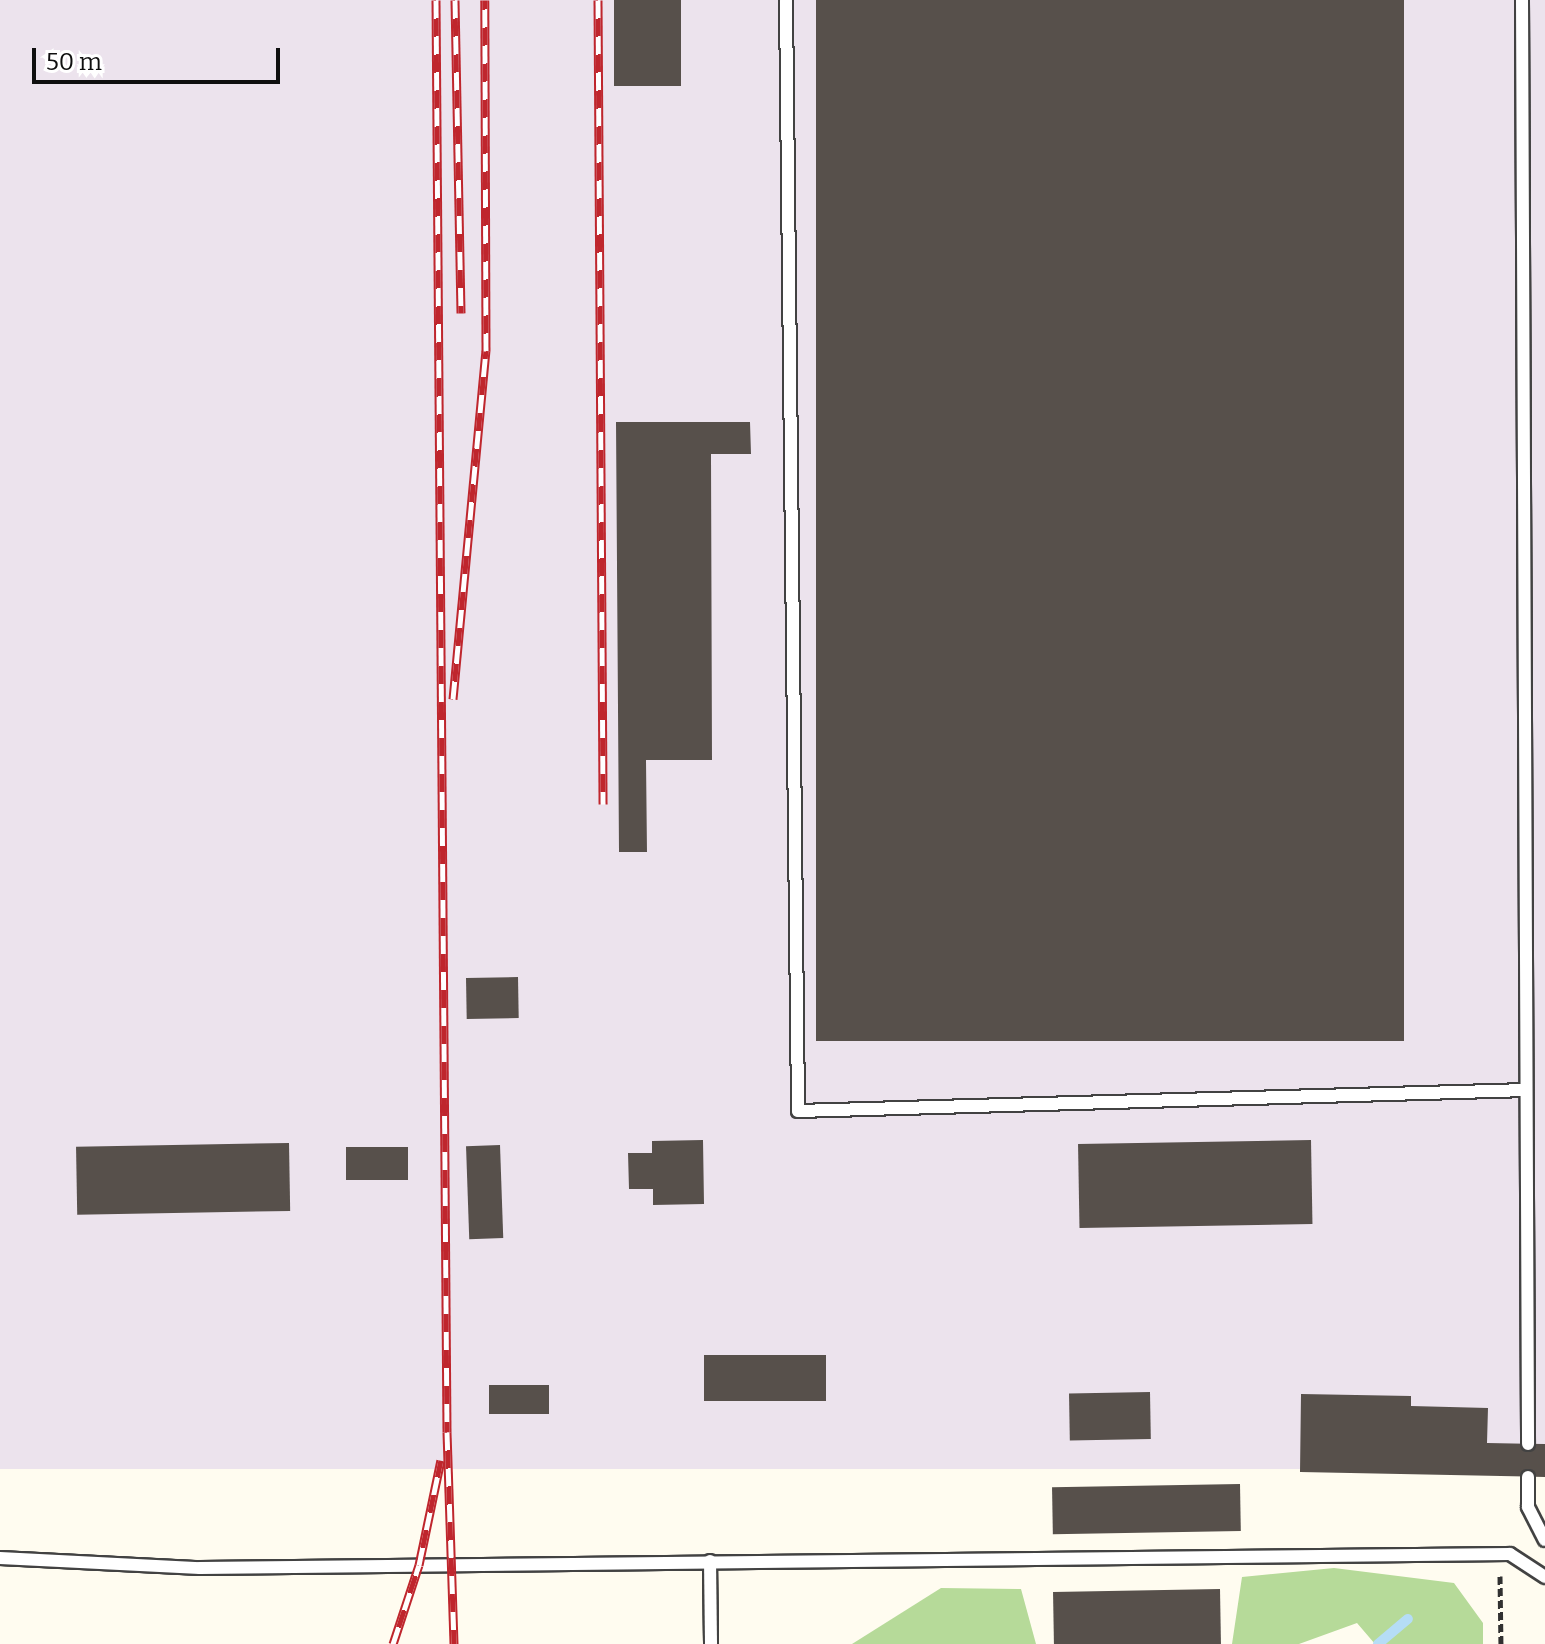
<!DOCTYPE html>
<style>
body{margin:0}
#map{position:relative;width:1545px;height:1644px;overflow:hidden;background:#fffcf0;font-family:Bitter,serif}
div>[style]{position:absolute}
.industrial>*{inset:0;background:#ece3ed;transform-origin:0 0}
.forest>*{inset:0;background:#b6da99}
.stream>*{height:10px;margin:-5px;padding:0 5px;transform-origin:5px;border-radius:5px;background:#b5ddf6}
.building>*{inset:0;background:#57504b;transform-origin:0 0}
.path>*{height:5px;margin-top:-2.5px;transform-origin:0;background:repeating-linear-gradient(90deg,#313131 0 8px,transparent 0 12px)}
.roads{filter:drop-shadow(2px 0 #424242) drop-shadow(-2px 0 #424242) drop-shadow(0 2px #424242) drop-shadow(0 -2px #424242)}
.lane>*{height:12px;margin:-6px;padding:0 6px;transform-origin:6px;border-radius:6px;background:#fff}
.rail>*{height:9px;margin-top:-4.5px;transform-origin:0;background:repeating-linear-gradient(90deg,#fff 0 18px,#bf262d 0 36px);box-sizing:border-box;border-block:2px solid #bf262d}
span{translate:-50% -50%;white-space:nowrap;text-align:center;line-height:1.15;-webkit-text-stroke:8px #fff;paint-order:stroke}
.scale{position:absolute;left:32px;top:48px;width:248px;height:36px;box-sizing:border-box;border:4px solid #0f0f0f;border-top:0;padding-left:10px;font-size:24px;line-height:28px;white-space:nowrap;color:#0f0f0f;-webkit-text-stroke:6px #fff;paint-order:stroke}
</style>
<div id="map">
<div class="industrial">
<div style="left:0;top:0;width:1545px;height:1469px"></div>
</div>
<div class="forest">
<div style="clip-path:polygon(1334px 1568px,1454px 1583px,1483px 1623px,1483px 1644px,1375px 1644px,1357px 1623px,1299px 1644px,1232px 1644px,1242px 1577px)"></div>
<div style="clip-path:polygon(941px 1588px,1021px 1589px,1036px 1644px,852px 1644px)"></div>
</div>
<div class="stream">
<div style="left:1378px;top:1644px;width:39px;rotate:-40deg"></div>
</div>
<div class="building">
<div style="left:614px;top:0;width:67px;height:86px"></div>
<div style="left:816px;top:0;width:588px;height:1041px"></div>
<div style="clip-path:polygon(616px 422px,750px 422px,751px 454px,711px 454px,712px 760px,646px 760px,647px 852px,619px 852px)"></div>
<div style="left:518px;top:977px;width:41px;height:52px;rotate:89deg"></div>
<div style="clip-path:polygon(703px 1140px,704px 1204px,653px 1205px,653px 1189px,629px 1189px,628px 1153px,652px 1153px,652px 1141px)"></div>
<div style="left:1311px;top:1140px;width:84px;height:233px;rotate:89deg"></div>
<div style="left:289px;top:1143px;width:68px;height:213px;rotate:89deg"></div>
<div style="left:500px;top:1145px;width:93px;height:34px;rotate:88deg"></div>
<div style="left:346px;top:1147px;width:62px;height:33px"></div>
<div style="left:826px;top:1355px;width:46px;height:122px;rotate:90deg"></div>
<div style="left:549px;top:1385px;width:29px;height:60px;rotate:90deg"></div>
<div style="left:1150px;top:1392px;width:47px;height:81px;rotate:89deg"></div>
<div style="clip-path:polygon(1301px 1394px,1411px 1396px,1411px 1406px,1488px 1408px,1487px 1443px,1545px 1444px,1545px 1477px,1300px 1472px)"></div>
<div style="left:1240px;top:1484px;width:47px;height:188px;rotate:89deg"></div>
<div style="left:1220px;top:1589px;width:55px;height:167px;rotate:89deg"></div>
</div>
<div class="path">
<div style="left:1500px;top:1576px;width:68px;rotate:89.2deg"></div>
</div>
<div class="roads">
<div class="lane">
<div style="left:786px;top:0;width:1111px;rotate:89.38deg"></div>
<div style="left:798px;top:1111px;width:728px;rotate:-1.65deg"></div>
<div style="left:1522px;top:0;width:1444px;rotate:89.76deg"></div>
<div style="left:1528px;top:1477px;width:30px;rotate:90deg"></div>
<div style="left:1528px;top:1507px;width:37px;rotate:63deg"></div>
<div style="left:0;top:1558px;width:200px;rotate:2.9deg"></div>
<div style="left:200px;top:1568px;width:1310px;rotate:-0.61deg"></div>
<div style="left:1510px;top:1554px;width:42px;rotate:33.3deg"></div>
<div style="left:710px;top:1561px;width:83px;rotate:89.3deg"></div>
</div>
</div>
<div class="rail">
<div style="left:436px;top:0;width:1432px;rotate:89.56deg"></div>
<div style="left:447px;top:1432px;width:212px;rotate:88.1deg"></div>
<div style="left:455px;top:0;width:313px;rotate:88.9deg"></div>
<div style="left:598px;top:0;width:804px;rotate:89.64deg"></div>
<div style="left:453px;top:699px;width:350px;rotate:-84.6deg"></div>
<div style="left:486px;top:351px;width:351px;rotate:-90.2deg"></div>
<div style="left:393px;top:1644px;width:83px;rotate:-71.8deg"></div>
<div style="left:419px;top:1565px;width:107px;rotate:-78.2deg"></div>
</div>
<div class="scale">50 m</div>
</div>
